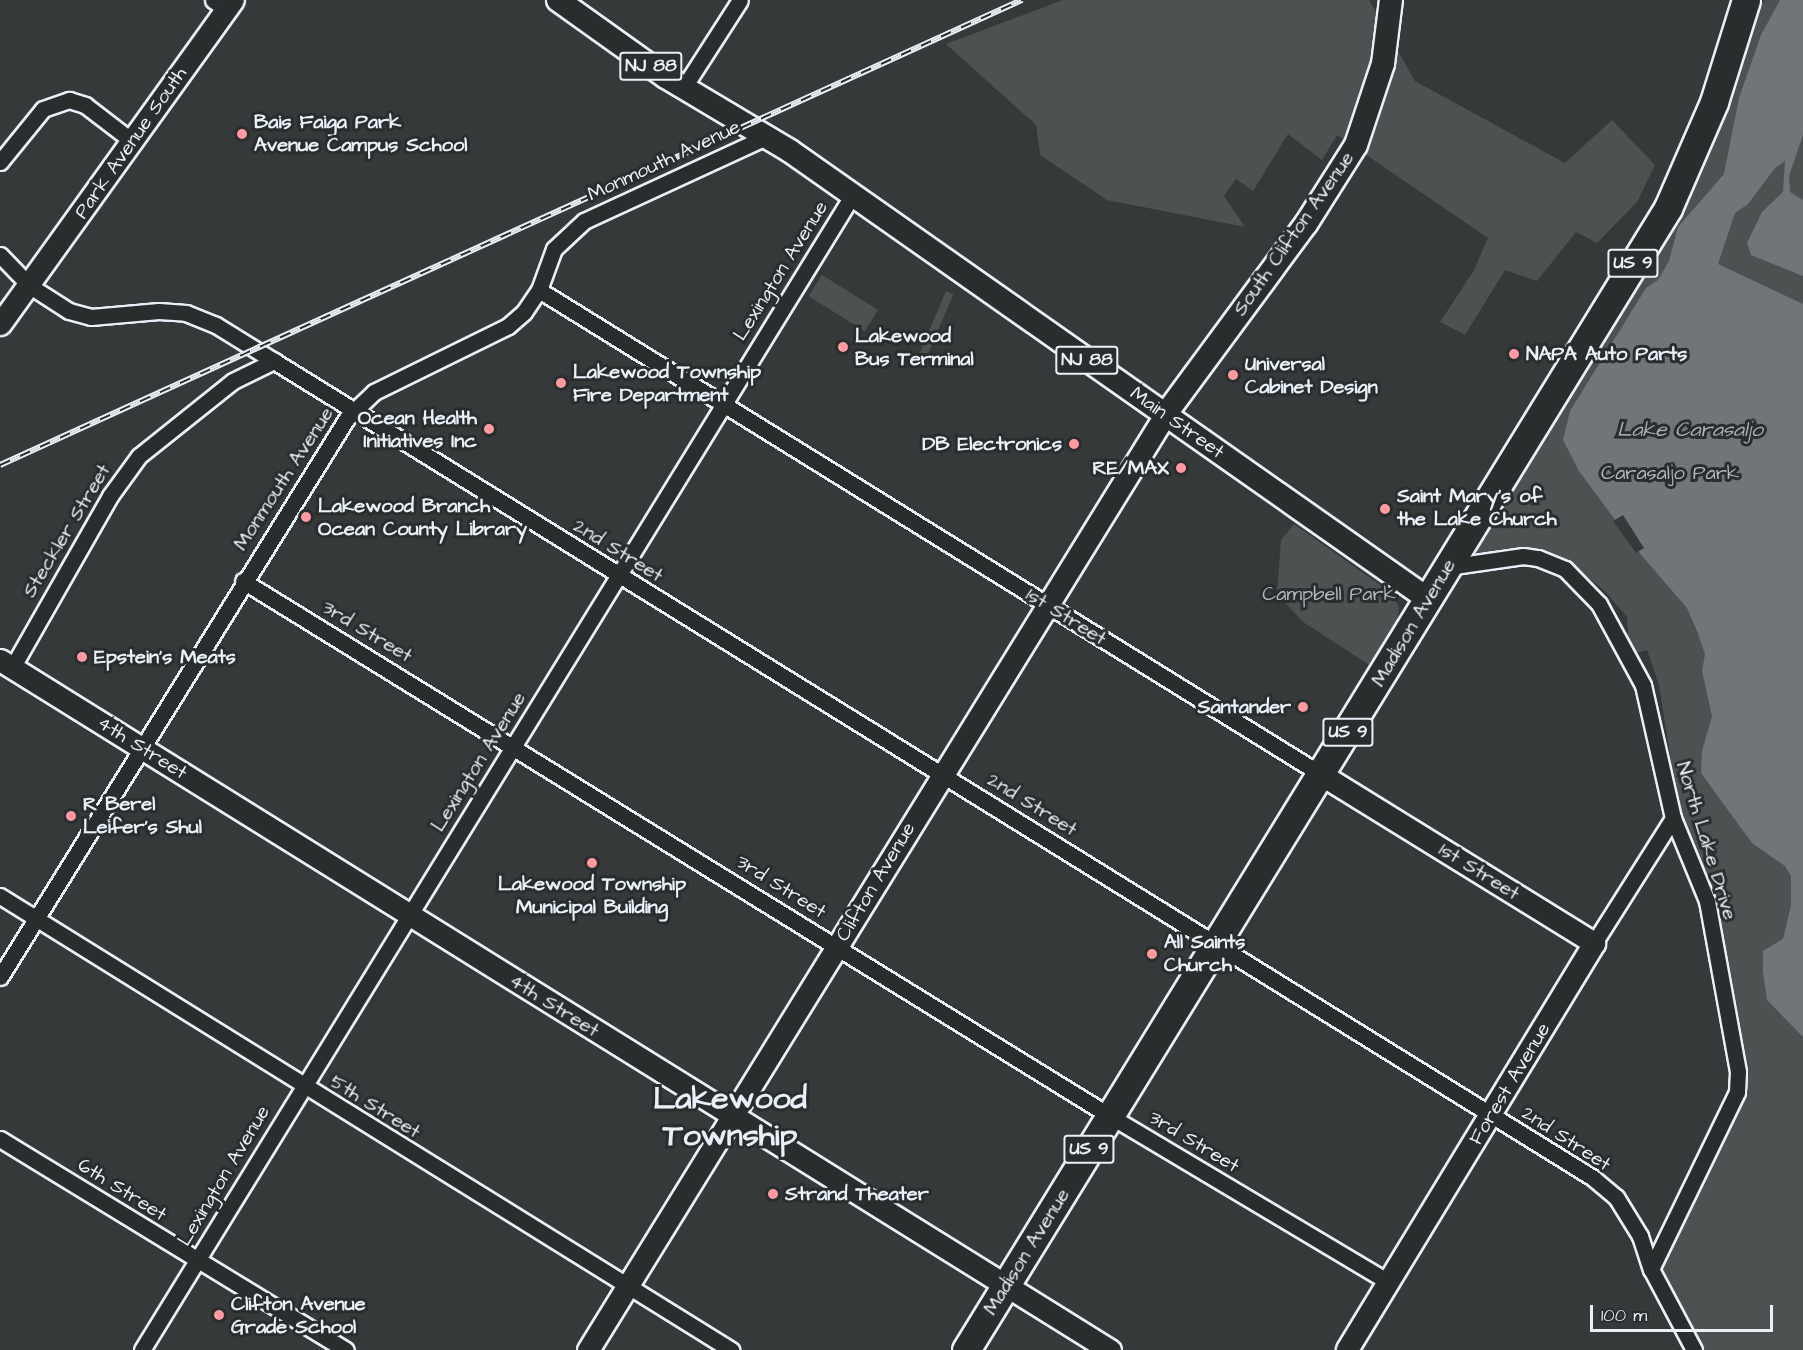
<!DOCTYPE html>
<style>
body{margin:0}
#map{position:relative;width:1803px;height:1350px;overflow:hidden;background:#35393a;font-family:"Architects Daughter",sans-serif}
div>[style]{position:absolute}
.green>*{inset:0;background:#4d5152;transform-origin:0 0}
.water>*{inset:0;background:#707579}
.pier>*{inset:0;background:#35393a}
.roads{filter:drop-shadow(2px 0 #e8f1f8) drop-shadow(-2px 0 #e8f1f8) drop-shadow(0 2px #e8f1f8) drop-shadow(0 -2px #e8f1f8)}
.street>*{height:15px;margin:-7.5px;padding:0 7.5px;transform-origin:7.5px;border-radius:7.5px;background:#2a2d2e}
.secondary>*{height:21px;margin:-10.5px;padding:0 10.5px;transform-origin:10.5px;border-radius:10.5px;background:#2a2d2e}
.primary>*{height:22px;margin:-11px;padding:0 11px;transform-origin:11px;border-radius:11px;background:#2a2d2e}
.highway>*{height:27px;margin:-13.5px;padding:0 13.5px;transform-origin:13.5px;border-radius:13.5px;background:#2a2d2e}
.rail>*{height:6px;margin-top:-3px;transform-origin:0;background:repeating-linear-gradient(90deg,#2a2d2e 0 11px,#e8f1f8 0 22px);box-sizing:border-box;border-block:2px solid #e8f1f8}
.dots>*{width:16px;height:16px;translate:-50% -50%;box-sizing:border-box;border:3px solid #2a2d2e;border-radius:50%}
span{translate:-50% -50%;white-space:nowrap;text-align:center;line-height:1.15;-webkit-text-stroke:6px #2a2d2e;paint-order:stroke}
.shield-label span{padding:2px 4px;background:#2a2d2e;border:2px solid;border-radius:4px;-webkit-text-stroke-width:0}
.shield-label{font-size:18px;color:#e8f1f8;font-weight:700}
.poi-label{font-size:20px;color:#e8f1f8;font-weight:700}
.left{translate:0 -50%;text-align:left}
.right{translate:-100% -50%;text-align:right}
.street-label{font-size:20px;color:#e8f1f8}
.park-label{font-size:20px;color:#b2b9be}
.water-label{font-size:21px;color:#acb3b8;font-style:italic}
.town-label{font-size:32px;color:#e8f1f8;font-weight:700}
.scale{position:absolute;left:1590px;top:1305px;width:183px;height:27px;box-sizing:border-box;border:3px solid #e8f1f8;border-top:0;padding-left:8px;font-size:18px;line-height:21px;white-space:nowrap;color:#e8f1f8;-webkit-text-stroke:4px #2a2d2e;paint-order:stroke}
</style>
<div id="map">
<div class="green">
<div style="clip-path:polygon(1063px 0,1369px 0,1415px 81px,1565px 163px,1612px 120px,1655px 165px,1637px 202px,1597px 243px,1576px 232px,1537px 281px,1505px 270px,1465px 335px,1440px 322px,1473px 272px,1488px 238px,1337px 135px,1322px 160px,1288px 134px,1253px 191px,1236px 179px,1224px 196px,1245px 227px,1107px 200px,1040px 155px,1036px 125px,946px 44px)"></div>
<div style="clip-path:polygon(1765px 0,1795px 0,1803px 4px,1803px 1350px,1694px 1350px,1651px 1269px,1737px 1092px,1708px 906px,1673px 818px,1674px 780px,1659px 685px,1647px 650px,1630px 655px,1627px 617px,1606px 592px,1565px 559px,1547px 551px,1510px 548px,1491px 551px,1475px 563px,1481px 531px,1686px 188px,1721px 121px,1742px 61px,1754px 10px)"></div>
<div style="left:822px;top:275px;width:66px;height:25px;rotate:32deg"></div>
<div style="left:946px;top:291px;width:8px;height:70px;rotate:23deg"></div>
<div style="clip-path:polygon(1294px 524px,1390px 592px,1399px 607px,1397px 623px,1371px 666px,1303px 622px,1277px 594px,1281px 540px)"></div>
</div>
<div class="water">
<div style="clip-path:polygon(1780px 0,1803px 0,1803px 135px,1789px 176px,1790px 192px,1803px 200px,1803px 276px,1751px 255px,1747px 243px,1762px 212px,1783px 192px,1785px 161px,1775px 168px,1748px 204px,1735px 213px,1718px 264px,1803px 304px,1803px 1037px,1767px 1000px,1763px 972px,1763px 951px,1783px 939px,1791px 905px,1791px 876px,1785px 866px,1752px 843px,1701px 773px,1702px 751px,1712px 716px,1702px 671px,1705px 654px,1697px 631px,1687px 608px,1642px 556px,1579px 471px,1563px 440px,1570px 411px,1646px 288px,1658px 280px,1669px 261px,1678px 227px,1724px 174px,1739px 98px,1761px 35px)"></div>
</div>
<div class="pier">
<div style="clip-path:polygon(1623px 515px,1644px 548px,1636px 553px,1613px 521px)"></div>
</div>
<div class="roads">
<div class="street">
<div style="left:213px;top:0;width:17px;rotate:36deg"></div>
<div style="left:684px;top:87px;width:103px;rotate:-57.2deg"></div>
<div style="left:0;top:162px;width:68px;rotate:-50.9deg"></div>
<div style="left:43px;top:109px;width:28px;rotate:-19deg"></div>
<div style="left:69px;top:100px;width:17px;rotate:17deg"></div>
<div style="left:85px;top:105px;width:59px;rotate:37.5deg"></div>
<div style="left:0;top:255px;width:43px;rotate:45.9deg"></div>
<div style="left:30px;top:286px;width:46px;rotate:32.7deg"></div>
<div style="left:69px;top:311px;width:23px;rotate:15deg"></div>
<div style="left:91px;top:317px;width:68px;rotate:-5deg"></div>
<div style="left:159px;top:311px;width:27px;rotate:4deg"></div>
<div style="left:186px;top:313px;width:32px;rotate:22deg"></div>
<div style="left:216px;top:325px;width:68px;rotate:31.8deg"></div>
<div style="left:539px;top:290px;width:921px;rotate:31.77deg"></div>
<div style="left:1447px;top:567px;width:77px;rotate:-8.2deg"></div>
<div style="left:1523px;top:556px;width:15px;rotate:8deg"></div>
<div style="left:1538px;top:558px;width:29px;rotate:22deg"></div>
<div style="left:1565px;top:569px;width:49px;rotate:45.8deg"></div>
<div style="left:1599px;top:604px;width:92px;rotate:61.5deg"></div>
<div style="left:1643px;top:685px;width:136px;rotate:77.3deg"></div>
<div style="left:1673px;top:818px;width:90px;rotate:67.7deg"></div>
<div style="left:1707px;top:901px;width:174px;rotate:79.7deg"></div>
<div style="left:1738px;top:1072px;width:20px;rotate:93deg"></div>
<div style="left:1737px;top:1092px;width:197px;rotate:115.9deg"></div>
<div style="left:243px;top:581px;width:1019px;rotate:31.68deg"></div>
<div style="left:1110px;top:1116px;width:325px;rotate:30.8deg"></div>
<div style="left:12px;top:668px;width:198px;rotate:-60.3deg"></div>
<div style="left:110px;top:496px;width:49px;rotate:-54.1deg"></div>
<div style="left:139px;top:456px;width:120px;rotate:-38.6deg"></div>
<div style="left:233px;top:381px;width:46px;rotate:-26deg"></div>
<div style="left:274px;top:361px;width:1552px;rotate:31.77deg"></div>
<div style="left:1593px;top:1178px;width:30px;rotate:40deg"></div>
<div style="left:1616px;top:1197px;width:46px;rotate:58.4deg"></div>
<div style="left:1640px;top:1236px;width:35px;rotate:72deg"></div>
<div style="left:1651px;top:1269px;width:92px;rotate:62deg"></div>
<div style="left:0;top:896px;width:861px;rotate:31.84deg"></div>
<div style="left:1594px;top:943px;width:148px;rotate:-57.7deg"></div>
<div style="left:0;top:977px;width:658px;rotate:-58.17deg"></div>
<div style="left:347px;top:418px;width:37px;rotate:-44deg"></div>
<div style="left:374px;top:392px;width:149px;rotate:-26.2deg"></div>
<div style="left:508px;top:326px;width:21px;rotate:-41deg"></div>
<div style="left:524px;top:312px;width:27px;rotate:-56deg"></div>
<div style="left:539px;top:290px;width:44px;rotate:-69.9deg"></div>
<div style="left:554px;top:249px;width:41px;rotate:-43deg"></div>
<div style="left:584px;top:221px;width:203px;rotate:-24.8deg"></div>
<div style="left:0;top:1139px;width:405px;rotate:31.4deg"></div>
<div style="left:142px;top:1350px;width:1355px;rotate:-58.4deg"></div>
</div>
<div class="secondary">
<div style="left:0;top:324px;width:399px;rotate:-54.3deg"></div>
<div style="left:0;top:660px;width:1307px;rotate:31.87deg"></div>
<div style="left:1322px;top:775px;width:320px;rotate:31.7deg"></div>
<div style="left:1594px;top:943px;width:476px;rotate:121.3deg"></div>
<div style="left:588px;top:1350px;width:1099px;rotate:-58.32deg"></div>
</div>
<div class="primary">
<div style="left:558px;top:0;width:133px;rotate:35.5deg"></div>
<div style="left:666px;top:77px;width:144px;rotate:30.8deg"></div>
<div style="left:790px;top:151px;width:780px;rotate:35.08deg"></div>
<div style="left:1165px;top:415px;width:237px;rotate:-53.6deg"></div>
<div style="left:1306px;top:224px;width:93px;rotate:-57.7deg"></div>
<div style="left:1356px;top:145px;width:85px;rotate:-71.6deg"></div>
<div style="left:1383px;top:64px;width:64px;rotate:-82.9deg"></div>
</div>
<div class="highway">
<div style="left:966px;top:1350px;width:1341px;rotate:-58.42deg"></div>
<div style="left:1668px;top:208px;width:116px;rotate:-66.5deg"></div>
<div style="left:1714px;top:102px;width:107px;rotate:-72.6deg"></div>
</div>
</div>
<div class="rail">
<div style="left:0;top:465px;width:1123px;rotate:-24.47deg"></div>
</div>
<div class="dots">
<div style="left:242px;top:134px;background:#ff9aa2"></div>
<div style="left:843px;top:347px;background:#ff9aa2"></div>
<div style="left:1514px;top:354px;background:#ff9aa2"></div>
<div style="left:1233px;top:375px;background:#ff9aa2"></div>
<div style="left:561px;top:383px;background:#ff9aa2"></div>
<div style="left:489px;top:429px;background:#ff9aa2"></div>
<div style="left:1074px;top:444px;background:#ff9aa2"></div>
<div style="left:1181px;top:468px;background:#ff9aa2"></div>
<div style="left:1385px;top:509px;background:#ff9aa2"></div>
<div style="left:306px;top:517px;background:#ff9aa2"></div>
<div style="left:82px;top:657px;background:#ff9aa2"></div>
<div style="left:1303px;top:707px;background:#ff9aa2"></div>
<div style="left:71px;top:816px;background:#ff9aa2"></div>
<div style="left:592px;top:863px;background:#ff9aa2"></div>
<div style="left:1152px;top:954px;background:#ff9aa2"></div>
<div style="left:773px;top:1194px;background:#ff9aa2"></div>
<div style="left:219px;top:1315px;background:#ff9aa2"></div>
</div>
<div class="shield-label">
<span style="left:651px;top:66px">NJ 88</span>
<span style="left:1633px;top:263px">US 9</span>
<span style="left:1087px;top:360px">NJ 88</span>
<span style="left:1348px;top:732px">US 9</span>
<span style="left:1089px;top:1149px">US 9</span>
</div>
<div class="poi-label">
<span class="left" style="left:254px;top:134px">Bais Faiga Park<br>Avenue Campus School</span>
<span class="left" style="left:855px;top:348px">Lakewood<br>Bus Terminal</span>
<span class="left" style="left:1526px;top:354px">NAPA Auto Parts</span>
<span class="left" style="left:1245px;top:376px">Universal<br>Cabinet Design</span>
<span class="left" style="left:573px;top:384px">Lakewood Township<br>Fire Department</span>
<span class="right" style="left:477px;top:430px">Ocean Health<br>Initiatives Inc</span>
<span class="right" style="left:1062px;top:444px">DB Electronics</span>
<span class="right" style="left:1169px;top:468px">RE/MAX</span>
<span class="left" style="left:1397px;top:508px">Saint Mary's of<br>the Lake Church</span>
<span class="left" style="left:318px;top:518px">Lakewood Branch<br>Ocean County Library</span>
<span class="left" style="left:94px;top:657px">Epstein's Meats</span>
<span class="right" style="left:1291px;top:707px">Santander</span>
<span class="left" style="left:83px;top:816px">R Berel<br>Leifer's Shul</span>
<span style="left:592px;top:896px">Lakewood Township<br>Municipal Building</span>
<span class="left" style="left:1164px;top:954px">All Saints<br>Church</span>
<span class="left" style="left:785px;top:1194px">Strand Theater</span>
<span class="left" style="left:231px;top:1316px">Clifton Avenue<br>Grade School</span>
</div>
<div class="street-label">
<span style="left:131px;top:143px;rotate:-55deg">Park Avenue South</span>
<span style="left:664px;top:161px;rotate:-25deg">Monmouth Avenue</span>
<span style="left:1294px;top:234px;rotate:-55deg">South Clifton Avenue</span>
<span style="left:781px;top:271px;rotate:-58deg">Lexington Avenue</span>
<span style="left:1177px;top:423px;rotate:35deg">Main Street</span>
<span style="left:284px;top:479px;rotate:-57deg">Monmouth Avenue</span>
<span style="left:67px;top:531px;rotate:-59deg">Steckler Street</span>
<span style="left:618px;top:551px;rotate:32deg">2nd Street</span>
<span style="left:1066px;top:617px;rotate:32deg">1st Street</span>
<span style="left:1414px;top:623px;rotate:-59deg">Madison Avenue</span>
<span style="left:367px;top:632px;rotate:31deg">3rd Street</span>
<span style="left:142px;top:748px;rotate:32deg">4th Street</span>
<span style="left:479px;top:762px;rotate:-58deg">Lexington Avenue</span>
<span style="left:1032px;top:805px;rotate:32deg">2nd Street</span>
<span style="left:1706px;top:841px;rotate:73deg">North Lake Drive</span>
<span style="left:1479px;top:872px;rotate:32deg">1st Street</span>
<span style="left:876px;top:882px;rotate:-59deg">Clifton Avenue</span>
<span style="left:781px;top:887px;rotate:32deg">3rd Street</span>
<span style="left:554px;top:1006px;rotate:32deg">4th Street</span>
<span style="left:1510px;top:1084px;rotate:-59deg">Forest Avenue</span>
<span style="left:375px;top:1107px;rotate:32deg">5th Street</span>
<span style="left:1566px;top:1139px;rotate:33deg">2nd Street</span>
<span style="left:1194px;top:1142px;rotate:31deg">3rd Street</span>
<span style="left:224px;top:1176px;rotate:-59deg">Lexington Avenue</span>
<span style="left:122px;top:1190px;rotate:32deg">6th Street</span>
<span style="left:1027px;top:1252px;rotate:-58deg">Madison Avenue</span>
</div>
<div class="park-label">
<span style="left:1670px;top:473px">Carasaljo Park</span>
<span style="left:1329px;top:594px">Campbell Park</span>
</div>
<div class="water-label">
<span style="left:1690px;top:430px">Lake Carasaljo</span>
</div>
<div class="town-label">
<span style="left:730px;top:1118px">Lakewood<br>Township</span>
</div>
<div class="scale">100 m</div>
</div>
